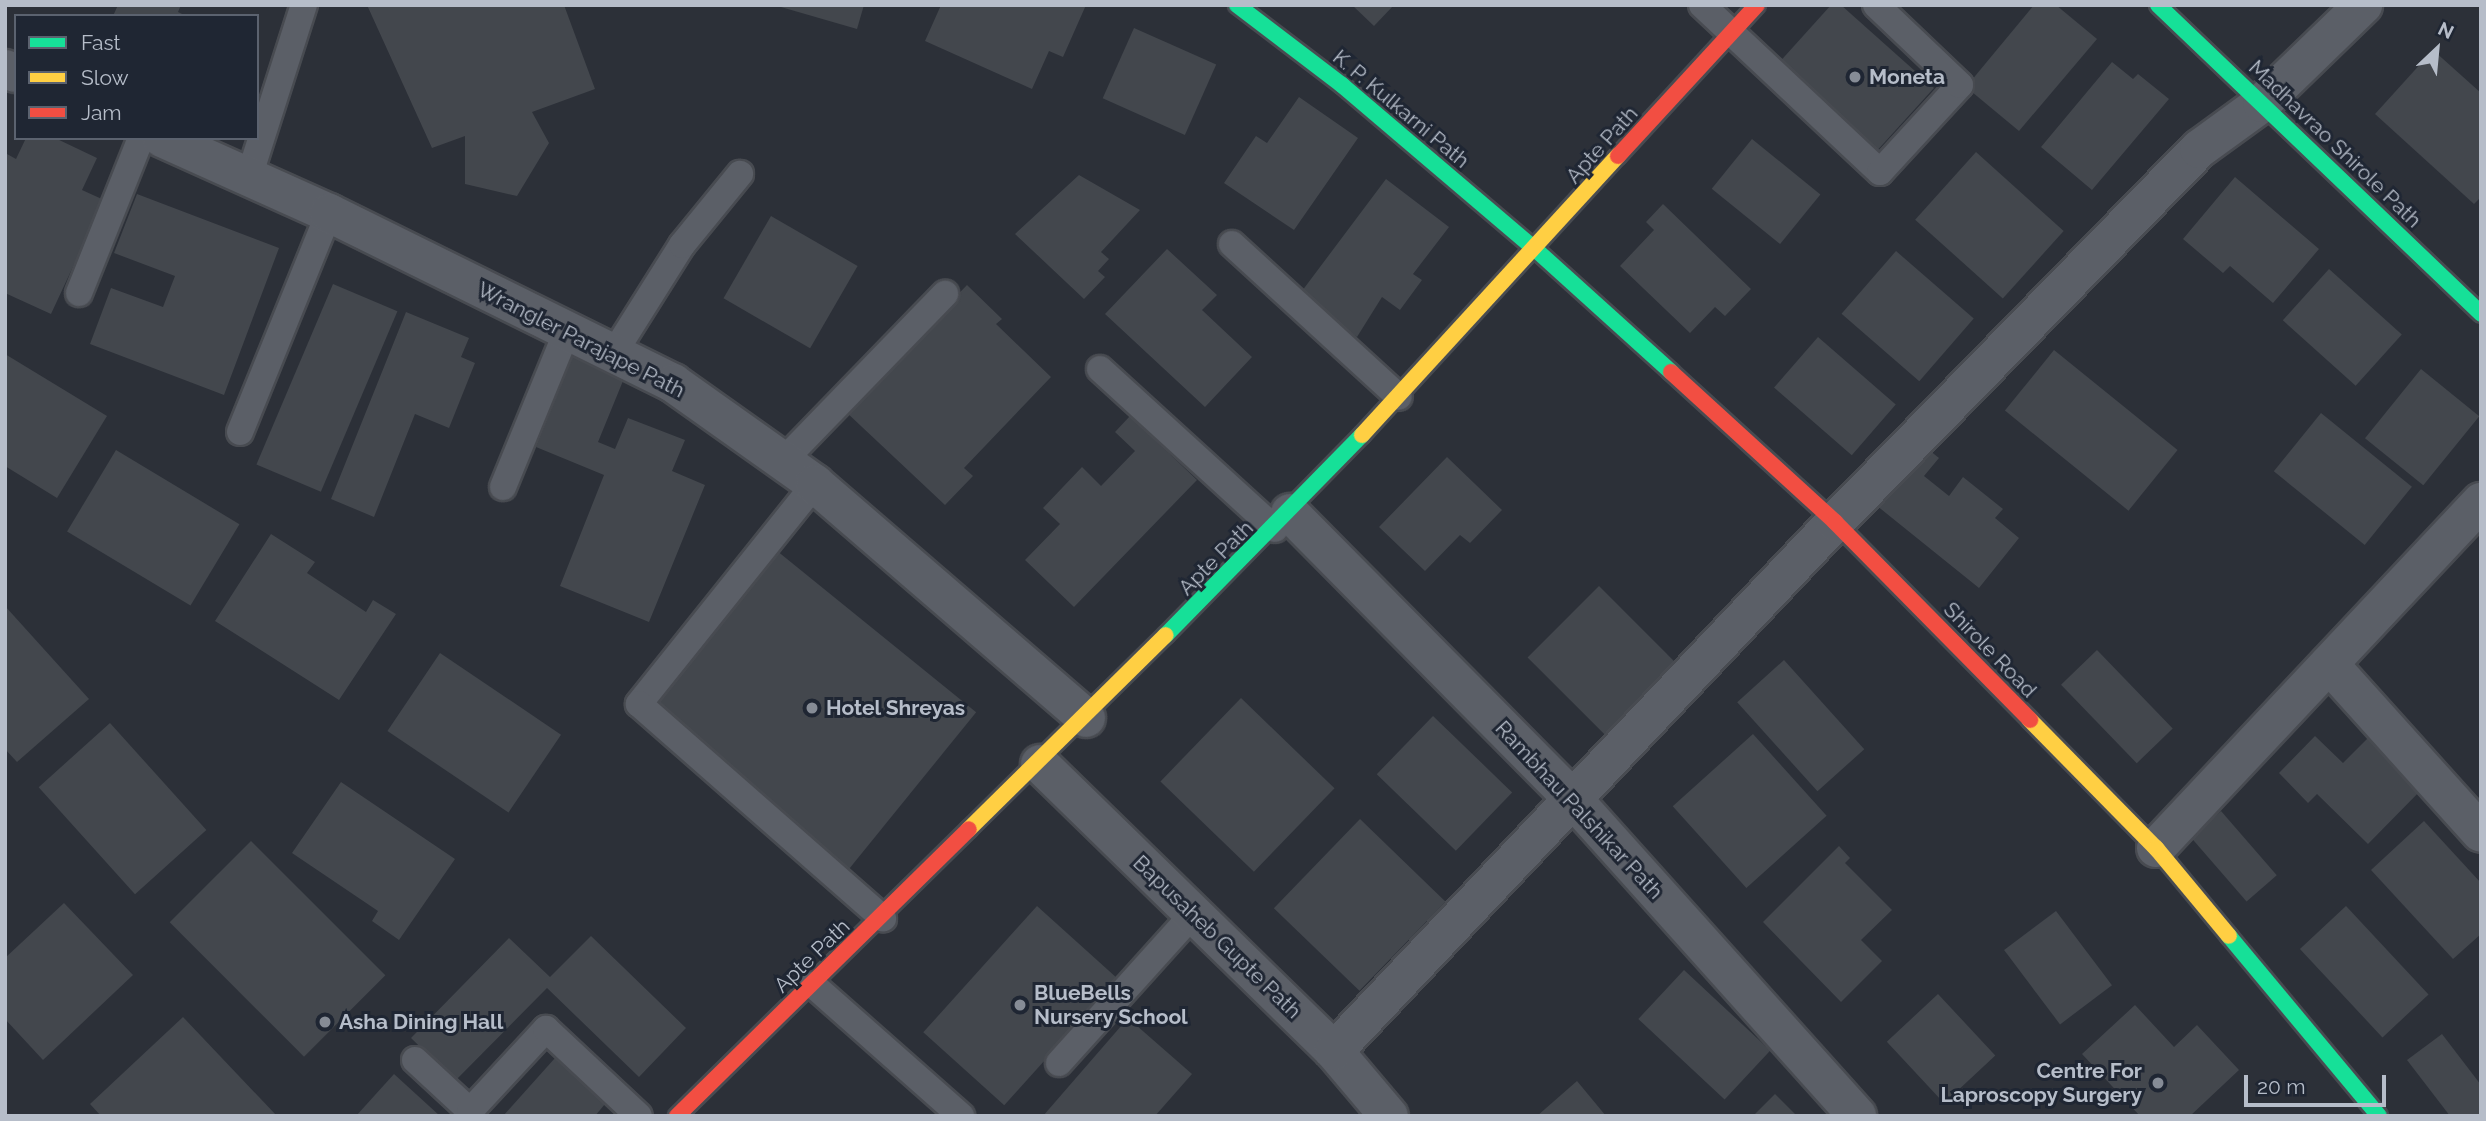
<!DOCTYPE html>
<style>
body{margin:0}
#map{position:relative;width:2486px;height:1121px;overflow:hidden;background:#2c3038;font-family:Raleway,sans-serif}
div>[style]{position:absolute}
.building>*{inset:0;background:#43474d;transform-origin:0 0}
.roads{filter:drop-shadow(2px 0 #484b51) drop-shadow(-2px 0 #484b51) drop-shadow(0 2px #484b51) drop-shadow(0 -2px #484b51)}
.lane>*{height:26px;margin:-13px;padding:0 13px;transform-origin:13px;border-radius:13px;background:#5b5f67}
.street>*{height:38px;margin:-19px;padding:0 19px;transform-origin:19px;border-radius:19px;background:#5b5f67}
.fast>*{height:16px;margin:-8px;padding:0 8px;transform-origin:8px;border-radius:8px;background:#16e098}
.slow>*{height:16px;margin:-8px;padding:0 8px;transform-origin:8px;border-radius:8px;background:#ffcf43}
.jam>*{height:16px;margin:-8px;padding:0 8px;transform-origin:8px;border-radius:8px;background:#f24e42}
.dots>*{width:19px;height:19px;translate:-50% -50%;box-sizing:border-box;border:4px solid #1f2633;border-radius:50%}
span{translate:-50% -50%;white-space:nowrap;text-align:center;line-height:1.15;-webkit-text-stroke:6px #1f2633;paint-order:stroke}
.poi-label{font-size:21px;color:#b6bdc9;font-weight:700}
.left{translate:0 -50%;text-align:left}
.right{translate:-100% -50%;text-align:right}
.street-label{font-size:21px;color:#b6bdc9}
.frame{position:absolute;inset:0;border:7px solid #b6bdc9;pointer-events:none}
.legend{position:absolute;left:14px;top:14px;width:245px;height:126px;box-sizing:border-box;background:#1f2633;border:2px solid #5b626f;margin:0;padding:9px 12px;list-style:none;font-size:21px;color:#b6bdc9}
.legend li{display:flex;align-items:center;gap:14px;height:35px}
.legend b{width:35px;border:2px solid #5b626f}
.north{position:absolute;left:2402px;top:14px;width:70px;height:70px;-webkit-text-stroke:5px #1f2633;paint-order:stroke;rotate:26deg;font-size:19px;font-weight:700;line-height:28px;text-align:center;color:#b6bdc9}
.north::after{content:'';display:block;margin:auto;width:24px;height:32px;background:#b6bdc9;clip-path:polygon(50% 0,100% 100%,50% 72%,0 100%)}
.scale{position:absolute;left:2244px;top:1075px;width:142px;height:32px;box-sizing:border-box;border:4px solid #b6bdc9;border-top:0;padding-left:9px;font-size:21px;line-height:24px;white-space:nowrap;color:#b6bdc9;-webkit-text-stroke:5px #1f2633;paint-order:stroke}
</style>
<div id="map">
<div class="building">
<div style="clip-path:polygon(118px 5px,181px 5px,178px 12px,186px 16px,113px 16px)"></div>
<div style="clip-path:polygon(367px 5px,564px 5px,595px 89px,532px 112px,549px 143px,517px 196px,465px 184px,465px 136px,432px 148px)"></div>
<div style="clip-path:polygon(774px 5px,864px 5px,857px 29px)"></div>
<div style="clip-path:polygon(941px 5px,1086px 5px,1063px 57px,1049px 51px,1032px 89px,925px 41px)"></div>
<div style="clip-path:polygon(1352px 5px,1394px 5px,1374px 26px)"></div>
<div style="clip-path:polygon(1831px 5px,1841px 5px,1934px 88px,1874px 154px,1776px 66px)"></div>
<div style="clip-path:polygon(2034px 5px,2056px 5px,2097px 39px,2019px 131px,1966px 87px)"></div>
<div style="left:1134px;top:28px;width:90px;height:77px;rotate:24deg"></div>
<div style="clip-path:polygon(2433px 50px,2481px 93px,2481px 197px,2474px 204px,2375px 114px)"></div>
<div style="clip-path:polygon(2112px 62px,2133px 79px,2138px 74px,2169px 99px,2092px 190px,2041px 147px)"></div>
<div style="clip-path:polygon(1299px 97px,1358px 138px,1294px 230px,1224px 183px,1256px 136px,1267px 143px)"></div>
<div style="clip-path:polygon(26px 138px,55px 138px,97px 158px,82px 190px,104px 200px,51px 314px,5px 293px,5px 158px,7px 154px,16px 159px)"></div>
<div style="left:1752px;top:139px;width:88px;height:64px;rotate:39deg"></div>
<div style="left:1976px;top:152px;width:118px;height:91px;rotate:42deg"></div>
<div style="clip-path:polygon(1079px 175px,1140px 210px,1101px 252px,1109px 259px,1098px 271px,1105px 277px,1084px 299px,1015px 234px)"></div>
<div style="clip-path:polygon(2235px 177px,2319px 249px,2273px 303px,2230px 266px,2223px 273px,2183px 239px)"></div>
<div style="clip-path:polygon(1386px 179px,1449px 227px,1413px 274px,1422px 280px,1400px 310px,1382px 297px,1357px 337px,1299px 295px)"></div>
<div style="clip-path:polygon(137px 194px,279px 248px,224px 395px,90px 344px,111px 288px,163px 307px,175px 276px,114px 253px)"></div>
<div style="clip-path:polygon(1663px 204px,1751px 289px,1725px 316px,1715px 307px,1690px 333px,1620px 266px,1654px 230px,1646px 222px)"></div>
<div style="left:771px;top:216px;width:100px;height:95px;rotate:30deg"></div>
<div style="clip-path:polygon(1167px 249px,1217px 295px,1202px 310px,1252px 357px,1205px 407px,1105px 314px)"></div>
<div style="left:1896px;top:251px;width:103px;height:83px;rotate:41deg"></div>
<div style="left:2329px;top:269px;width:98px;height:69px;rotate:42deg"></div>
<div style="left:333px;top:284px;width:70px;height:196px;rotate:23deg"></div>
<div style="clip-path:polygon(967px 285px,1002px 319px,996px 324px,1051px 377px,964px 468px,973px 476px,945px 505px,845px 411px)"></div>
<div style="clip-path:polygon(406px 312px,469px 338px,461px 357px,475px 363px,449px 428px,415px 414px,374px 517px,331px 499px)"></div>
<div style="left:1818px;top:337px;width:103px;height:67px;rotate:41deg"></div>
<div style="left:2054px;top:350px;width:159px;height:78px;rotate:39deg"></div>
<div style="clip-path:polygon(5px 354px,107px 416px,57px 498px,5px 466px)"></div>
<div style="clip-path:polygon(573px 355px,625px 376px,598px 442px,615px 449px,628px 418px,685px 440px,672px 471px,705px 485px,649px 622px,560px 586px,604px 475px,536px 447px)"></div>
<div style="left:2421px;top:369px;width:75px;height:89px;rotate:39deg"></div>
<div style="left:2321px;top:413px;width:117px;height:75px;rotate:39deg"></div>
<div style="clip-path:polygon(1130px 416px,1197px 480px,1074px 607px,1025px 560px,1060px 524px,1043px 508px,1082px 467px,1101px 486px,1135px 451px,1115px 432px)"></div>
<div style="clip-path:polygon(1914px 438px,1939px 458px,1924px 476px,1949px 496px,1963px 477px,2003px 509px,1995px 518px,2019px 538px,1979px 588px,1866px 497px)"></div>
<div style="left:116px;top:450px;width:144px;height:95px;rotate:31deg"></div>
<div style="clip-path:polygon(1447px 457px,1502px 510px,1470px 543px,1460px 535px,1425px 571px,1379px 527px)"></div>
<div style="clip-path:polygon(271px 534px,315px 562px,307px 573px,366px 612px,373px 600px,396px 614px,339px 700px,215px 621px)"></div>
<div style="left:771px;top:546px;width:264px;height:202px;rotate:39deg"></div>
<div style="left:1599px;top:586px;width:113px;height:101px;rotate:45deg"></div>
<div style="clip-path:polygon(5px 606px,89px 699px,17px 762px,5px 749px)"></div>
<div style="left:2097px;top:650px;width:109px;height:50px;rotate:46deg"></div>
<div style="left:440px;top:653px;width:146px;height:94px;rotate:34deg"></div>
<div style="left:1784px;top:660px;width:120px;height:63px;rotate:48deg"></div>
<div style="left:1241px;top:698px;width:130px;height:116px;rotate:44deg"></div>
<div style="left:1433px;top:716px;width:110px;height:81px;rotate:44deg"></div>
<div style="left:110px;top:723px;width:144px;height:96px;rotate:48deg"></div>
<div style="left:1753px;top:734px;width:110px;height:108px;rotate:48deg"></div>
<div style="clip-path:polygon(2372px 734px,2425px 786px,2368px 844px,2317px 794px,2308px 803px,2279px 773px,2315px 736px,2343px 763px)"></div>
<div style="clip-path:polygon(341px 782px,455px 859px,399px 940px,372px 921px,378px 911px,292px 853px)"></div>
<div style="left:2221px;top:811px;width:85px;height:40px;rotate:49deg"></div>
<div style="left:1360px;top:819px;width:119px;height:124px;rotate:44deg"></div>
<div style="clip-path:polygon(2424px 821px,2481px 883px,2481px 934px,2453px 959px,2371px 870px)"></div>
<div style="left:251px;top:841px;width:190px;height:115px;rotate:45deg"></div>
<div style="clip-path:polygon(1839px 846px,1850px 858px,1845px 863px,1892px 910px,1861px 940px,1882px 961px,1841px 1002px,1763px 922px)"></div>
<div style="clip-path:polygon(64px 903px,133px 975px,43px 1060px,5px 1019px,5px 958px)"></div>
<div style="left:1037px;top:906px;width:109px;height:170px;rotate:42deg"></div>
<div style="left:2346px;top:906px;width:121px;height:63px;rotate:47deg"></div>
<div style="left:2056px;top:911px;width:93px;height:65px;rotate:53deg"></div>
<div style="clip-path:polygon(591px 936px,686px 1028px,639px 1077px,547px 988px,455px 1081px,411px 1038px,509px 938px,550px 977px)"></div>
<div style="left:1684px;top:970px;width:118px;height:67px;rotate:43deg"></div>
<div style="left:1938px;top:994px;width:84px;height:70px;rotate:47deg"></div>
<div style="clip-path:polygon(2135px 1005px,2174px 1047px,2197px 1025px,2239px 1070px,2190px 1116px,2140px 1116px,2082px 1054px)"></div>
<div style="clip-path:polygon(183px 1017px,277px 1116px,101px 1116px,90px 1104px)"></div>
<div style="clip-path:polygon(1128px 1018px,1192px 1074px,1155px 1116px,1043px 1116px)"></div>
<div style="clip-path:polygon(2442px 1034px,2481px 1085px,2481px 1116px,2450px 1116px,2407px 1060px)"></div>
<div style="clip-path:polygon(555px 1058px,605px 1104px,595px 1116px,503px 1116px)"></div>
<div style="clip-path:polygon(394px 1074px,440px 1116px,356px 1116px)"></div>
<div style="clip-path:polygon(1577px 1081px,1606px 1116px,1537px 1116px)"></div>
<div style="clip-path:polygon(1775px 1094px,1797px 1116px,1753px 1116px)"></div>
</div>
<div class="roads">
<div class="lane">
<div style="left:1702px;top:5px;width:244px;rotate:43.2deg"></div>
<div style="left:1880px;top:172px;width:118px;rotate:-47.4deg"></div>
<div style="left:1960px;top:85px;width:116px;rotate:-136.4deg"></div>
<div style="left:249px;top:177px;width:181px;rotate:-72.3deg"></div>
<div style="left:1232px;top:244px;width:226px;rotate:42.5deg"></div>
<div style="left:79px;top:293px;width:167px;rotate:-68.2deg"></div>
<div style="left:614px;top:353px;width:128px;rotate:-57.8deg"></div>
<div style="left:682px;top:245px;width:92px;rotate:-50.8deg"></div>
<div style="left:1100px;top:369px;width:237px;rotate:42.4deg"></div>
<div style="left:240px;top:432px;width:236px;rotate:-67.9deg"></div>
<div style="left:783px;top:461px;width:233px;rotate:-45.9deg"></div>
<div style="left:815px;top:484px;width:282px;rotate:128.7deg"></div>
<div style="left:639px;top:704px;width:325px;rotate:41.3deg"></div>
<div style="left:503px;top:487px;width:169px;rotate:-67.7deg"></div>
<div style="left:813px;top:985px;width:198px;rotate:41.5deg"></div>
<div style="left:415px;top:1060px;width:75px;rotate:42.8deg"></div>
<div style="left:470px;top:1111px;width:112px;rotate:-47.2deg"></div>
<div style="left:546px;top:1029px;width:127px;rotate:43.1deg"></div>
<div style="left:1059px;top:1063px;width:200px;rotate:-48deg"></div>
</div>
<div class="street">
<div style="left:5px;top:69px;width:12px;rotate:20deg"></div>
<div style="left:162px;top:138px;width:183px;rotate:24.2deg"></div>
<div style="left:329px;top:213px;width:384px;rotate:26.3deg"></div>
<div style="left:673px;top:383px;width:174px;rotate:35.4deg"></div>
<div style="left:815px;top:484px;width:358px;rotate:40.8deg"></div>
<div style="left:1290px;top:513px;width:401px;rotate:45.3deg"></div>
<div style="left:1572px;top:798px;width:427px;rotate:48.1deg"></div>
<div style="left:2329px;top:664px;width:227px;rotate:48deg"></div>
<div style="left:1040px;top:764px;width:411px;rotate:44.3deg"></div>
<div style="left:1334px;top:1051px;width:85px;rotate:49.8deg"></div>
<div style="left:2156px;top:848px;width:475px;rotate:-46.8deg"></div>
<div style="left:1334px;top:1051px;width:729px;rotate:-46.56deg"></div>
<div style="left:1835px;top:522px;width:521px;rotate:-45.7deg"></div>
<div style="left:2199px;top:149px;width:78px;rotate:-36.1deg"></div>
<div style="left:2262px;top:103px;width:141px;rotate:-44.1deg"></div>
</div>
<div class="fast">
<div style="left:1237px;top:5px;width:132px;rotate:37.3deg"></div>
<div style="left:1342px;top:85px;width:253px;rotate:40.4deg"></div>
<div style="left:1535px;top:249px;width:183px;rotate:42.1deg"></div>
<div style="left:2158px;top:5px;width:447px;rotate:43.7deg"></div>
<div style="left:1166px;top:635px;width:280px;rotate:-45.6deg"></div>
<div style="left:2229px;top:936px;width:234px;rotate:50.2deg"></div>
</div>
<div class="slow">
<div style="left:1362px;top:435px;width:379px;rotate:-47.5deg"></div>
<div style="left:2030px;top:720px;width:180px;rotate:45.5deg"></div>
<div style="left:2156px;top:848px;width:114px;rotate:50.3deg"></div>
<div style="left:969px;top:829px;width:276px;rotate:-44.6deg"></div>
</div>
<div class="jam">
<div style="left:1618px;top:156px;width:205px;rotate:-47.4deg"></div>
<div style="left:1671px;top:372px;width:222px;rotate:42.4deg"></div>
<div style="left:1835px;top:522px;width:278px;rotate:45.4deg"></div>
<div style="left:677px;top:1116px;width:409px;rotate:-44.5deg"></div>
</div>
</div>
<div class="dots">
<div style="left:1855px;top:77px;background:#868c96"></div>
<div style="left:812px;top:708px;background:#868c96"></div>
<div style="left:1020px;top:1005px;background:#868c96"></div>
<div style="left:325px;top:1022px;background:#868c96"></div>
<div style="left:2158px;top:1083px;background:#868c96"></div>
</div>
<div class="poi-label">
<span class="left" style="left:1869px;top:77px">Moneta</span>
<span class="left" style="left:826px;top:708px">Hotel Shreyas</span>
<span class="left" style="left:1034px;top:1005px">BlueBells<br>Nursery School</span>
<span class="left" style="left:339px;top:1022px">Asha Dining Hall</span>
<span class="right" style="left:2142px;top:1083px">Centre For<br>Laproscopy Surgery</span>
</div>
<div class="street-label">
<span style="left:1401px;top:109px;rotate:40deg">K. P. Kulkarni Path</span>
<span style="left:2335px;top:144px;rotate:44deg">Madhavrao Shirole Path</span>
<span style="left:1602px;top:145px;rotate:-48deg">Apte Path</span>
<span style="left:581px;top:340px;rotate:27deg">Wrangler Parajape Path</span>
<span style="left:1216px;top:558px;rotate:-45deg">Apte Path</span>
<span style="left:1990px;top:650px;rotate:46deg">Shirole Road</span>
<span style="left:1579px;top:810px;rotate:47deg">Rambhau Palshikar Path</span>
<span style="left:1217px;top:937px;rotate:44deg">Bapusaheb Gupte Path</span>
<span style="left:812px;top:956px;rotate:-44deg">Apte Path</span>
</div>
<div class="frame"></div>
<ul class="legend">
<li><b style="height:9px;background:#16e098"></b>Fast</li>
<li><b style="height:9px;background:#ffcf43"></b>Slow</li>
<li><b style="height:9px;background:#f24e42"></b>Jam</li>
</ul>
<div class="north">N</div>
<div class="scale">20 m</div>
</div>
